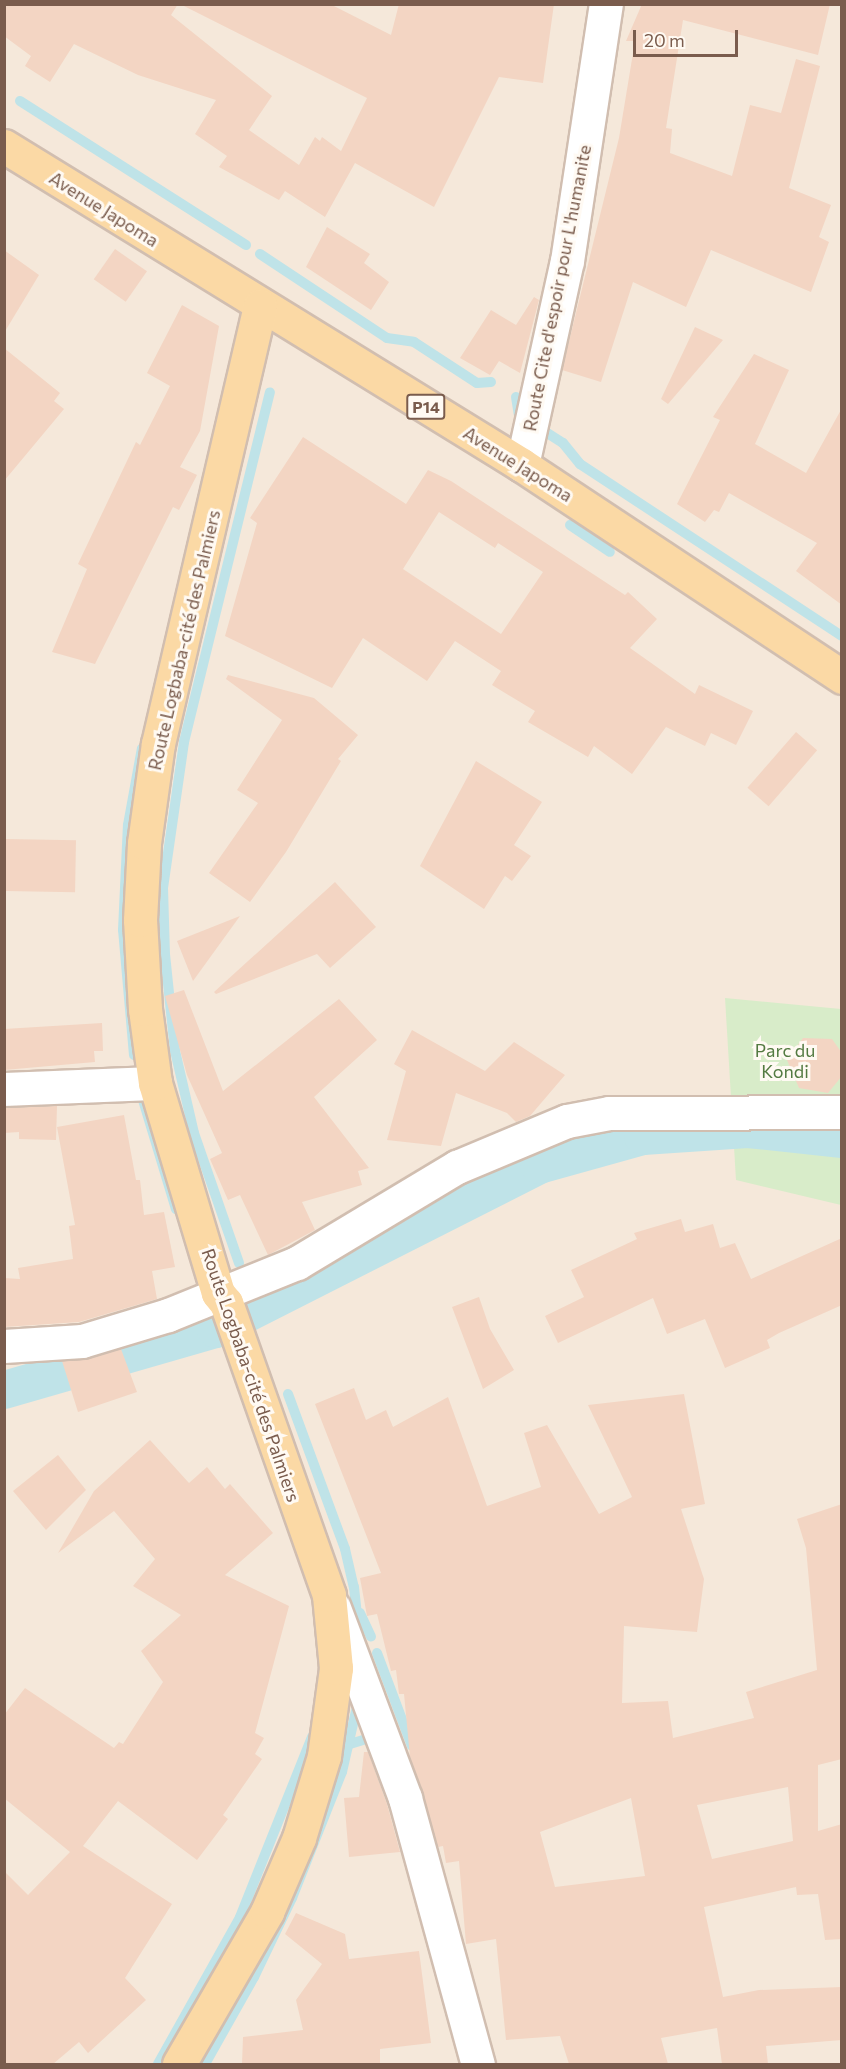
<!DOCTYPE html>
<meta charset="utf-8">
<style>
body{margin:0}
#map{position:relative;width:846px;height:2069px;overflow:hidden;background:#fdf6ec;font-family:Commissioner,sans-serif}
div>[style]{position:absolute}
.residential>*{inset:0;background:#f5e8da;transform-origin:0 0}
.green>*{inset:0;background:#d8ecc9}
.stream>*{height:10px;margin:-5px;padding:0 5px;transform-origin:5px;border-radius:5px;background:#bfe3e8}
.canal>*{height:38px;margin:-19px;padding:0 19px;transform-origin:19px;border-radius:19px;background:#bfe3e8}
.building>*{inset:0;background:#f3d5c3;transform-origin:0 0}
.roads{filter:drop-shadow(2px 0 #d1beb0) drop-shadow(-2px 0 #d1beb0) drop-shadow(0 2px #d1beb0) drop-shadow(0 -2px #d1beb0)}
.minor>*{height:33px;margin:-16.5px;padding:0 16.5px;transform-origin:16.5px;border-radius:16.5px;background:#fff}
.major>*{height:33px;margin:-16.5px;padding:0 16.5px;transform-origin:16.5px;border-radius:16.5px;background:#fbd9a5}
span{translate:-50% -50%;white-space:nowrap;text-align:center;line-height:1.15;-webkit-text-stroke:6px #fffaf3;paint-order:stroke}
.shield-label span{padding:2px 4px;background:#fffaf3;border:2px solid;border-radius:4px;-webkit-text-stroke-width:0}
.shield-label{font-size:16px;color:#7a5c4d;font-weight:700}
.street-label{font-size:18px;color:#7a5c4d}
.park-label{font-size:18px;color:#537a41}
.frame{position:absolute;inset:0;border:6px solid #7a5c4d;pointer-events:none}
.scale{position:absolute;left:633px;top:30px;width:105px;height:27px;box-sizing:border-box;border:3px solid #7a5c4d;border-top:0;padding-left:8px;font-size:18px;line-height:21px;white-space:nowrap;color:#7a5c4d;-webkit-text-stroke:4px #fffaf3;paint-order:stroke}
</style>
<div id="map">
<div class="residential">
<div style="left:5px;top:5px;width:836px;height:2059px"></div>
</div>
<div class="green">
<div style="clip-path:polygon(725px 998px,841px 1009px,841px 1205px,736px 1180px)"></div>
</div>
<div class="stream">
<div style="left:20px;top:101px;width:268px;rotate:32.5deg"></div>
<div style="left:260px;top:254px;width:152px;rotate:33.5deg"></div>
<div style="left:387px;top:338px;width:27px;rotate:8deg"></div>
<div style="left:414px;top:342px;width:75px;rotate:33.1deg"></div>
<div style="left:477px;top:383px;width:14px;rotate:-4deg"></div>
<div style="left:516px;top:397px;width:18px;rotate:81deg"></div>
<div style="left:519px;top:415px;width:52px;rotate:32.5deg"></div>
<div style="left:563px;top:443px;width:27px;rotate:51deg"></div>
<div style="left:580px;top:464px;width:313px;rotate:33.3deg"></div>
<div style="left:570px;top:525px;width:48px;rotate:34deg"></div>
<div style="left:134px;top:1055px;width:125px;rotate:-95deg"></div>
<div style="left:123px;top:930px;width:105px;rotate:-87.3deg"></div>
<div style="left:128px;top:825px;width:78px;rotate:-79.7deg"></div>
<div style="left:143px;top:1100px;width:114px;rotate:73.2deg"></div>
<div style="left:239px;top:1263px;width:138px;rotate:-109.1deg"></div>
<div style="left:194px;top:1133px;width:84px;rotate:-103deg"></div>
<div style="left:175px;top:1051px;width:97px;rotate:-95.9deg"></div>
<div style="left:165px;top:955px;width:67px;rotate:-91.7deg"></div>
<div style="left:163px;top:888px;width:148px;rotate:-81.8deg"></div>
<div style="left:184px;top:742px;width:360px;rotate:-76.2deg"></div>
<div style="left:288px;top:1394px;width:165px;rotate:69.8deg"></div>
<div style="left:345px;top:1549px;width:39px;rotate:77deg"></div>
<div style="left:354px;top:1587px;width:56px;rotate:83.9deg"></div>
<div style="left:360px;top:1613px;width:26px;rotate:65deg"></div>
<div style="left:377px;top:1653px;width:99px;rotate:69.4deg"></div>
<div style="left:350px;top:1744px;width:17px;rotate:-17deg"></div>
<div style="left:366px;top:1739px;width:12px;rotate:14deg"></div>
<div style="left:158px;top:2064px;width:168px;rotate:-60.8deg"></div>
<div style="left:240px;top:1917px;width:194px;rotate:-68.2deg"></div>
<div style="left:205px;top:2064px;width:100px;rotate:-60.6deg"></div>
<div style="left:254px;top:1977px;width:88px;rotate:-64.3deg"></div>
<div style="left:292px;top:1898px;width:136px;rotate:-68.4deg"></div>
<div style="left:342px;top:1772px;width:72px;rotate:-77.1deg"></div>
</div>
<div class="canal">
<div style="left:4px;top:1390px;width:221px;rotate:-16.1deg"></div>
<div style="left:216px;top:1329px;width:362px;rotate:-26.9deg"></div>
<div style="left:539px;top:1165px;width:108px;rotate:-15.6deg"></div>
<div style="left:643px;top:1136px;width:105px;rotate:-3.8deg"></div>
<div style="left:748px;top:1129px;width:95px;rotate:6.1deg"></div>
</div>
<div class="building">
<div style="clip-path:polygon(4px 4px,178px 4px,171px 15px,272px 96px,249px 130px,299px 165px,315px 137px,320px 141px,322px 137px,341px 151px,367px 98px,180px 4px,330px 4px,391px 35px,399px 4px,554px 4px,543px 83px,499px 77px,434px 207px,355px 163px,325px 217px,285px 191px,279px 200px,219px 167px,227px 156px,195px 134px,216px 100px,138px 75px,74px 44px,50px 82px,25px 66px,31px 56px,4px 36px)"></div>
<div style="clip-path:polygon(642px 4px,830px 4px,818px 55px,683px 20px,666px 128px,672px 129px,670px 153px,732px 176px,750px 105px,781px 113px,796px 59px,820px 66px,789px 188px,831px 205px,819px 237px,829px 242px,811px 292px,711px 250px,686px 307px,633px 282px,601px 382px,562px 370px,619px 138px,635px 41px,626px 41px)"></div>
<div style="clip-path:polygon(327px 227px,370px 254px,364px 263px,389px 282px,371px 310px,306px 267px)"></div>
<div style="left:115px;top:249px;width:39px;height:37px;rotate:35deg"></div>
<div style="clip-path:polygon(4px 250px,39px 275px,4px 333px)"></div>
<div style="clip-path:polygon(534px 297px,539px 300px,520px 373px,499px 361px,490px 375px,460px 358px,491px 310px,516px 325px)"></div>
<div style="clip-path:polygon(182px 305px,219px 326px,200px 431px,180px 467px,197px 475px,179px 510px,173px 507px,95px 664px,52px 652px,87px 569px,78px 564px,136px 442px,140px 445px,170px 386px,147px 373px)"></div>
<div style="clip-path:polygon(695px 327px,723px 340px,668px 404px,661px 399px)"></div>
<div style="clip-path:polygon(4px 348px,60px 393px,54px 401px,64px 409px,4px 481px)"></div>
<div style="clip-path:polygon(754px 354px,789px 370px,755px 444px,806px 473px,842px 408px,842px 605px,796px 571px,817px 543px,729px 493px,719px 512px,714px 510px,705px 522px,677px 504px,720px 420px,713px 417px)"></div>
<div style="clip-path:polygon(evenodd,303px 437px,406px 504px,428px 470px,451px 481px,625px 595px,628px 592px,657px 619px,630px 648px,695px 694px,699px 685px,753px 711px,736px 745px,711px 733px,705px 746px,666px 727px,632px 774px,594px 746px,588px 757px,528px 722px,535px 711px,492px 685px,501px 671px,455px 641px,427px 681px,363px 638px,332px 688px,225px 636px,257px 523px,250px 518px,303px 437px,439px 512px,495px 548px,498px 543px,543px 572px,501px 634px,403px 569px,439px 512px)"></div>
<div style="clip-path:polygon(228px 675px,314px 698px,358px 735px,338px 759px,341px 761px,286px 852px,250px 902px,209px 873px,258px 803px,237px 790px,282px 720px,226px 679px)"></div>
<div style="left:796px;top:732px;width:28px;height:74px;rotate:41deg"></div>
<div style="clip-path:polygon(476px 761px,542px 802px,514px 845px,531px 856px,512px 881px,505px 876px,484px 909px,420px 866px)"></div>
<div style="left:6px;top:839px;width:70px;height:52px;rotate:1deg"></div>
<div style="clip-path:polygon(335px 882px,376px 927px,330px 968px,317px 954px,216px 994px,214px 992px)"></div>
<div style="clip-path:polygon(240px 916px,193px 981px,177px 941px)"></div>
<div style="clip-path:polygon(184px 990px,223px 1091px,339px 999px,377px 1040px,314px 1097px,369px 1168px,358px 1171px,362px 1185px,302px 1202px,315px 1230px,268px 1255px,240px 1195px,228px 1200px,210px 1159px,222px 1153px,187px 1075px,165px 996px)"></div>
<div style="clip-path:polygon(102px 1023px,103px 1051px,94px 1051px,95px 1062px,4px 1070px,4px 1029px)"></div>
<div style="clip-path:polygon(412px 1030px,485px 1071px,514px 1042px,565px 1075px,530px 1116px,516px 1122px,507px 1113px,456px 1093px,441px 1146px,387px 1140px,406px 1071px,394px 1064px)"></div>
<div style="clip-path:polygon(803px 1038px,832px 1039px,842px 1053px,842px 1076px,828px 1093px,799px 1088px,787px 1060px)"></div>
<div style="clip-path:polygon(57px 1106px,56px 1140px,19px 1139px,19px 1132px,4px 1133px,4px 1108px)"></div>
<div style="clip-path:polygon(124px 1115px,136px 1180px,140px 1180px,144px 1215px,164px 1212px,175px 1267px,152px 1271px,157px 1299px,79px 1322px,4px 1327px,4px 1278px,20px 1279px,18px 1268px,73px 1259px,69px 1226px,75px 1225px,57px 1127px)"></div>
<div style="clip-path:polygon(681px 1219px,685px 1232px,713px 1224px,720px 1248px,735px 1243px,751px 1279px,842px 1238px,842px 1305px,779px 1333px,767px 1340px,770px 1348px,725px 1368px,705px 1319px,667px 1334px,653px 1298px,558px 1343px,545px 1316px,584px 1297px,571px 1270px,637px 1239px,634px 1233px)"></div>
<div style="clip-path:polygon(479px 1297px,490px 1329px,514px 1370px,483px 1389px,452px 1307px)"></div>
<div style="clip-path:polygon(121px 1349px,137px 1392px,78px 1412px,62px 1361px,87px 1359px)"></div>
<div style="clip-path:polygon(evenodd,354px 1388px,366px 1420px,386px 1410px,393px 1427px,448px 1397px,487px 1506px,541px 1487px,524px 1433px,547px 1425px,599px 1514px,632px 1497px,588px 1405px,684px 1394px,705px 1504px,681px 1509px,704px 1579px,697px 1632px,624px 1626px,622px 1703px,668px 1701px,673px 1738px,754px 1718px,746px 1692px,817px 1670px,806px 1548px,797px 1519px,842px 1504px,842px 1759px,818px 1765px,818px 1831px,842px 1824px,842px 1939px,825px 1940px,818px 1894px,797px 1895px,796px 1887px,704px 1907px,723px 1997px,759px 1990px,842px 1987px,842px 2040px,766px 2046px,768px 2064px,722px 2064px,717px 2028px,661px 2038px,668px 2064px,569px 2064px,560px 2036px,506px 2040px,496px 1939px,466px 1944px,459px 1861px,446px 1863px,443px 1846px,438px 1847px,410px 1757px,404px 1694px,399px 1694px,396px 1670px,391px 1671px,377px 1614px,367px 1616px,360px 1578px,381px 1573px,315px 1404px,354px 1388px,788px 1787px,793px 1841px,712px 1859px,697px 1805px,788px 1787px,354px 1388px,631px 1798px,645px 1876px,555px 1887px,540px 1832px,631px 1798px)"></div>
<div style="clip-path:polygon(150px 1440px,189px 1483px,207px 1467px,225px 1489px,230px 1484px,273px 1533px,225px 1575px,289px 1606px,255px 1733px,264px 1738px,255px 1754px,262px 1759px,223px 1815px,228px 1819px,197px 1860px,118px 1801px,83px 1846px,172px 1904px,125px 1978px,146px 2000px,88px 2053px,79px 2042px,53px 2064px,4px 2064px,4px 1871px,28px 1895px,70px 1852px,4px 1798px,4px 1715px,25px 1688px,114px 1748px,119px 1742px,123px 1744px,163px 1682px,141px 1651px,181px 1615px,133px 1586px,155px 1559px,114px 1511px,58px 1553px,94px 1491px)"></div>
<div style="clip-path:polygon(58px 1455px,86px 1490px,46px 1530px,13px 1491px)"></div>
<div style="clip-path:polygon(364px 1752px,368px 1752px,387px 1804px,400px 1852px,349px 1857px,344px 1798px,359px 1797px)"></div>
<div style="clip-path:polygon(296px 1913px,345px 1934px,349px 1959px,419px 1951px,431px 2043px,380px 2049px,380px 2064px,242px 2064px,243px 2037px,303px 2030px,296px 2000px,322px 1964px,285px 1934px)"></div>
</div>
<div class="roads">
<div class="minor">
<div style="left:522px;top:465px;width:209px;rotate:-77.6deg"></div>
<div style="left:567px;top:261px;width:260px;rotate:-81.4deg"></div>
<div style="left:4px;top:1089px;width:151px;rotate:-2.3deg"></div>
<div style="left:4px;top:1346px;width:78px;rotate:-3.7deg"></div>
<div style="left:82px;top:1341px;width:90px;rotate:-16.8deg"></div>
<div style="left:168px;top:1315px;width:139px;rotate:-22deg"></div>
<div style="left:297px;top:1263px;width:187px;rotate:-31deg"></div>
<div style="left:457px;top:1167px;width:119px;rotate:-22.7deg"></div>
<div style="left:567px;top:1121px;width:43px;rotate:-10.8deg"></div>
<div style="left:609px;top:1113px;width:233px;rotate:-0.2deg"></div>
<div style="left:334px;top:1608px;width:203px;rotate:69.5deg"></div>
<div style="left:405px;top:1798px;width:276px;rotate:74.7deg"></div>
</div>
<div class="major">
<div style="left:4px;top:146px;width:608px;rotate:31.63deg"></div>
<div style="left:522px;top:465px;width:384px;rotate:33.5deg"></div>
<div style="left:179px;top:2064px;width:176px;rotate:-59.9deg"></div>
<div style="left:267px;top:1912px;width:81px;rotate:-66.6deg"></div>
<div style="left:299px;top:1838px;width:86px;rotate:-73deg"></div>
<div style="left:324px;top:1756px;width:89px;rotate:-82.2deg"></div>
<div style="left:336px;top:1668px;width:73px;rotate:-95.5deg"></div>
<div style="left:329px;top:1595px;width:310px;rotate:-109.4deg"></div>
<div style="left:226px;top:1303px;width:13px;rotate:-129deg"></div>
<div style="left:218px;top:1293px;width:219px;rotate:-106.7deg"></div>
<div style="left:155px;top:1083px;width:75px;rotate:-97.7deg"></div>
<div style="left:145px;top:1009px;width:89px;rotate:-93.2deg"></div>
<div style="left:140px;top:920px;width:77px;rotate:-87deg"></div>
<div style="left:144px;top:843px;width:100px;rotate:-82deg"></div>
<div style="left:158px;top:744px;width:450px;rotate:-76.9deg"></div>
</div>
</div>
<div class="shield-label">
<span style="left:426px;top:407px">P14</span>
</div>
<div class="street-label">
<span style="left:104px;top:209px;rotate:32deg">Avenue Japoma</span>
<span style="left:557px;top:288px;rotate:-79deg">Route Cite d'espoir pour L'humanite</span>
<span style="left:518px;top:464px;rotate:32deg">Avenue Japoma</span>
<span style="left:184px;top:640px;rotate:-77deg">Route Logbaba-cité des Palmiers</span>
<span style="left:251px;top:1375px;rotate:71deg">Route Logbaba-cité des Palmiers</span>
</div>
<div class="park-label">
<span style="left:785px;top:1061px">Parc du<br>Kondi</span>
</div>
<div class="frame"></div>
<div class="scale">20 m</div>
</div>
